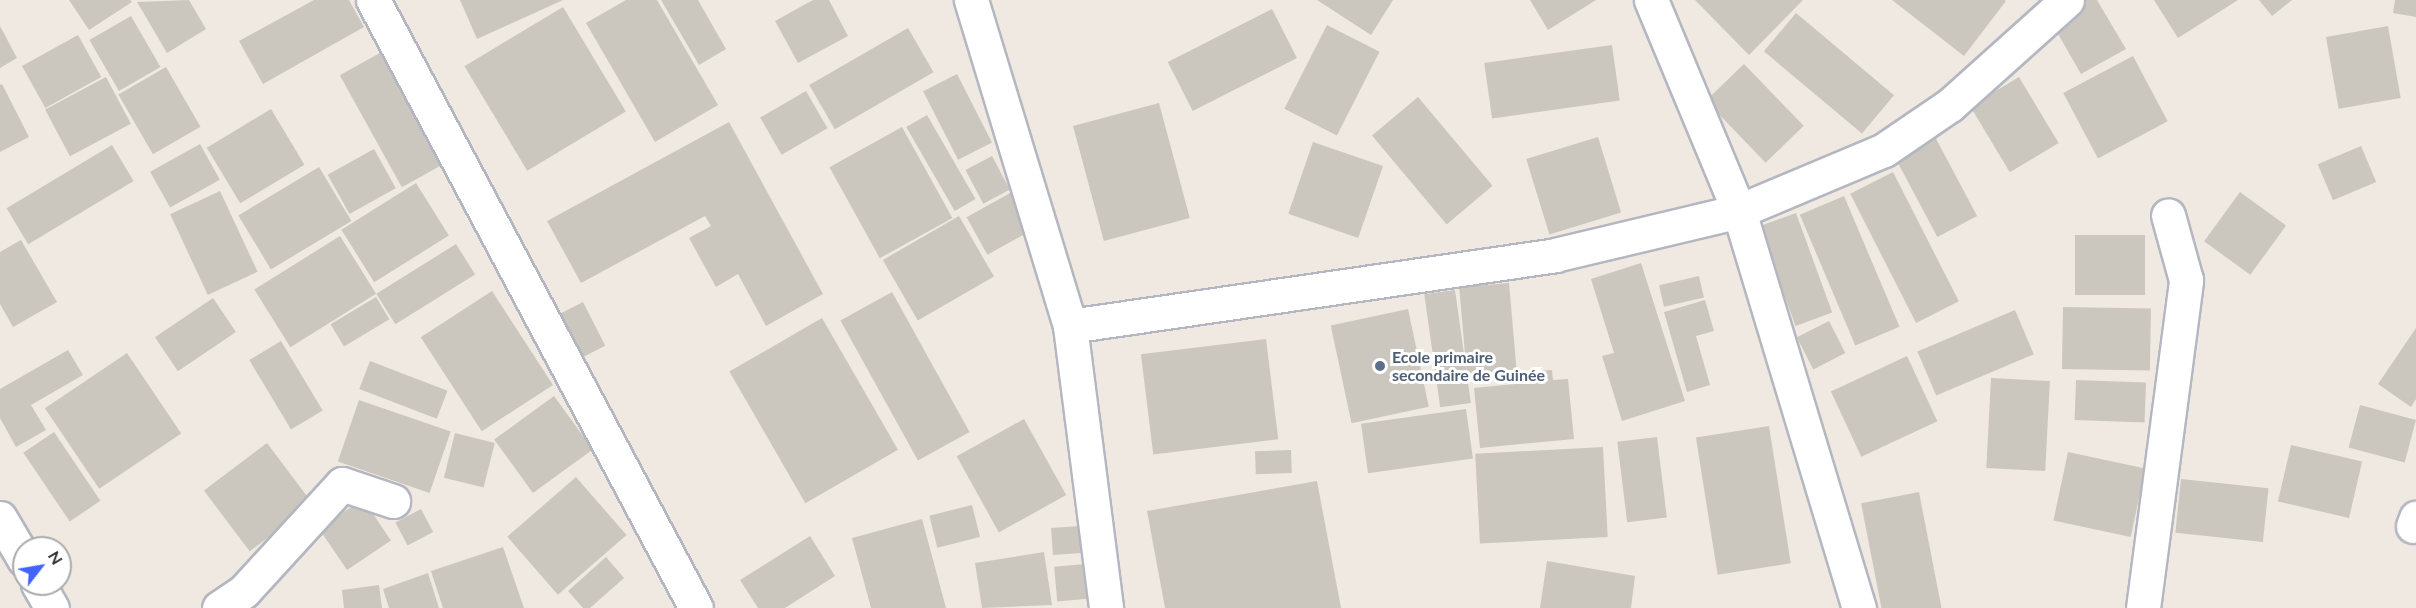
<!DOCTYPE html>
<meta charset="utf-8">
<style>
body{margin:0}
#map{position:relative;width:2416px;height:608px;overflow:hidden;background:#efe9e1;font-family:Lato,sans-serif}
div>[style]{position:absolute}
.building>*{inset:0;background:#cbc7bf;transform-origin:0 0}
.roads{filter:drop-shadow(2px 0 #b4b7c1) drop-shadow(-2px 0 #b4b7c1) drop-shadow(0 2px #b4b7c1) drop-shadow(0 -2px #b4b7c1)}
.minor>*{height:33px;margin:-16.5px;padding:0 16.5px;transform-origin:16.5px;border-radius:16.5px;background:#fff}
.dots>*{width:16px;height:16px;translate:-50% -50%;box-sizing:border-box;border:3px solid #fff;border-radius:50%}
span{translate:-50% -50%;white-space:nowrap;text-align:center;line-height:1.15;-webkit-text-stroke:6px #fff;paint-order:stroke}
.service-label{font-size:16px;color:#4e5e75;font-weight:700}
.left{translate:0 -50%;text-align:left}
.north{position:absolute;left:12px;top:536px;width:60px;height:60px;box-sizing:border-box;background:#fff;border:2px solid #ababab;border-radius:50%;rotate:59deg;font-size:16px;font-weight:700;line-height:24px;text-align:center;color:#2e2e2e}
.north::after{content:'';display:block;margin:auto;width:21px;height:27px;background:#4264fb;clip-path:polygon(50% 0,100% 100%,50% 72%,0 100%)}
</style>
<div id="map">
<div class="building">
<div style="clip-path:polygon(69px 0,130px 0,132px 2px,89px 30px)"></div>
<div style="clip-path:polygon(189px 0,206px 29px,167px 53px,137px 2px)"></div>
<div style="clip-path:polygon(314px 0,349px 0,364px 27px,263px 84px,239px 41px)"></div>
<div style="clip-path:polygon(460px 0,563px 0,477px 39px)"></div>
<div style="clip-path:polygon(626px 0,657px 0,718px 105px,655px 142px,586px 23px)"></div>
<div style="clip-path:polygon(661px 0,698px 0,726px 49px,699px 65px)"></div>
<div style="clip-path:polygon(813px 0,829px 0,848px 36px,798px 63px,775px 21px)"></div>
<div style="clip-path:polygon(1317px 0,1393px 0,1371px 35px)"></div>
<div style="clip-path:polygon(1530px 0,1596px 0,1548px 30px)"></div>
<div style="clip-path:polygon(1695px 0,1803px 0,1749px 55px)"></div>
<div style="clip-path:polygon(1892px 0,2004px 0,2006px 1px,1964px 56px)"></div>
<div style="clip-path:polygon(2084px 0,2097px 0,2126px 49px,2081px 74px,2050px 20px)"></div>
<div style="clip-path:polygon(2154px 0,2238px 0,2178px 38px)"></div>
<div style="clip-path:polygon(2259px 0,2292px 0,2272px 16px)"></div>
<div style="clip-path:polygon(2395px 0,2416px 0,2416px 17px,2393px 13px)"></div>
<div style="left:563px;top:7px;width:122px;height:115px;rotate:59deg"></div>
<div style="left:1272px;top:9px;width:55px;height:117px;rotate:63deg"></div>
<div style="left:1796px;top:13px;width:128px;height:50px;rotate:40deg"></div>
<div style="left:131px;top:16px;width:59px;height:48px;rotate:60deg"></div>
<div style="left:1327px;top:25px;width:59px;height:94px;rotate:27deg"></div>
<div style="clip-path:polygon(0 26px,17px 58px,0 68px)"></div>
<div style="left:2388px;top:26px;width:73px;height:63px;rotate:80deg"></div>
<div style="left:908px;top:28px;width:51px;height:114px;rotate:60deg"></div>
<div style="left:78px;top:35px;width:48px;height:64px;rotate:61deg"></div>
<div style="left:1612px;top:45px;width:56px;height:129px;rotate:82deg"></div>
<div style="left:387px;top:49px;width:128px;height:54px;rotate:61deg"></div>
<div style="left:2133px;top:56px;width:74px;height:79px;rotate:62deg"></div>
<div style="left:1744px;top:64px;width:86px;height:53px;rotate:46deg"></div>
<div style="left:166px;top:67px;width:69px;height:55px;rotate:60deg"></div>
<div style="left:957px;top:74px;width:77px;height:38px;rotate:63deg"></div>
<div style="left:106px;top:77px;width:53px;height:69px;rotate:62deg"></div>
<div style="left:2019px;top:77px;width:77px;height:57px;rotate:59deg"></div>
<div style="clip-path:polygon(2px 84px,29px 137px,0 152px,0 85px)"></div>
<div style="left:806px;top:91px;width:43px;height:53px;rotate:60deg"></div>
<div style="left:1418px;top:97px;width:116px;height:60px;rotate:50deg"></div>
<div style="left:1159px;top:103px;width:119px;height:89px;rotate:75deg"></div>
<div style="left:271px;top:109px;width:65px;height:75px;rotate:59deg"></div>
<div style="left:927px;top:115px;width:97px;height:24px;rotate:60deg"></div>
<div style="clip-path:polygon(729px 122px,823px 294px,766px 326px,738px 274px,716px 287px,689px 238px,711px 226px,705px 216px,581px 283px,547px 221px)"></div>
<div style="left:902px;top:127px;width:104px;height:83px;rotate:61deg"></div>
<div style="left:1933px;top:133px;width:94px;height:45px;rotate:62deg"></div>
<div style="left:1598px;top:137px;width:79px;height:75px;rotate:73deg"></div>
<div style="left:1313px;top:142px;width:74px;height:76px;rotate:19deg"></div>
<div style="left:200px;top:144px;width:41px;height:57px;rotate:61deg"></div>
<div style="left:112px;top:145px;width:42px;height:123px;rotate:59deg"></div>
<div style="left:2361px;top:146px;width:39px;height:47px;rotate:67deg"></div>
<div style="left:374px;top:149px;width:45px;height:53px;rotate:61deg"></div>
<div style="left:992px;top:156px;width:38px;height:30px;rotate:62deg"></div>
<div style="left:319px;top:167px;width:63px;height:94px;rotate:59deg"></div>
<div style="left:1893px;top:172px;width:145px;height:48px;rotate:63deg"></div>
<div style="left:416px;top:183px;width:62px;height:88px;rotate:58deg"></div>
<div style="left:220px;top:191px;width:89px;height:55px;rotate:65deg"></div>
<div style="left:1012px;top:192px;width:43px;height:52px;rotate:61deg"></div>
<div style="left:2240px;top:192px;width:57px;height:61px;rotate:36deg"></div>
<div style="left:1844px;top:196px;width:142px;height:48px;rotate:67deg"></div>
<div style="left:1796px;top:213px;width:106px;height:39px;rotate:70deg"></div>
<div style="left:959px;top:216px;width:70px;height:88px;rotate:60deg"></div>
<div style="left:2075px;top:235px;width:70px;height:60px"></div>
<div style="left:340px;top:236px;width:68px;height:101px;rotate:58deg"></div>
<div style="clip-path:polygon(21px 240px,57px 302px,13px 327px,0 304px,0 252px)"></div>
<div style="left:456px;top:244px;width:36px;height:94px;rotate:58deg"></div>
<div style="clip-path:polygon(1641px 263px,1685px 401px,1622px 421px,1602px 356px,1614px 353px,1591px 279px)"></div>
<div style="left:1699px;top:276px;width:22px;height:41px;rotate:77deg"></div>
<div style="left:1509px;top:283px;width:87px;height:50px;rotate:85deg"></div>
<div style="left:1455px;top:290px;width:114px;height:31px;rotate:82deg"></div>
<div style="left:492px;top:291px;width:112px;height:85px;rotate:57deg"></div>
<div style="left:892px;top:292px;width:160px;height:59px;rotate:61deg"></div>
<div style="left:376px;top:297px;width:26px;height:53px;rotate:59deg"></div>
<div style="left:213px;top:298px;width:41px;height:70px;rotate:56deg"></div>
<div style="clip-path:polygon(1705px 300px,1714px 331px,1696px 336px,1710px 385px,1687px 392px,1664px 312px)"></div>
<div style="left:583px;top:302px;width:49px;height:31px;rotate:63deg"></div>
<div style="left:2063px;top:307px;width:88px;height:62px;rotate:1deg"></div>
<div style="left:1408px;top:309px;width:100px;height:79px;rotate:78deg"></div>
<div style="left:2015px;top:310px;width:48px;height:106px;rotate:67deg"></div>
<div style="left:822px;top:318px;width:152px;height:107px;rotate:60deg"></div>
<div style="left:1829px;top:321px;width:36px;height:36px;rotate:63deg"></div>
<div style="clip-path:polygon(2416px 328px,2416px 399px,2411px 407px,2378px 384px)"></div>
<div style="left:1266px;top:339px;width:101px;height:126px;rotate:83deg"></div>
<div style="left:281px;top:341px;width:81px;height:37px;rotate:59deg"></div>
<div style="clip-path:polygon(68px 350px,83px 375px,31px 405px,46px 430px,16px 447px,0 418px,0 389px)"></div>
<div style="left:127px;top:353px;width:97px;height:99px;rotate:56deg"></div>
<div style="left:1907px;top:356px;width:72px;height:84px;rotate:65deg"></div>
<div style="left:370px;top:361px;width:83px;height:30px;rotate:21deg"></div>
<div style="clip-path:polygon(1552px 370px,1553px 380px,1568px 379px,1574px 439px,1480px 448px,1474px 388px,1515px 384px,1514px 373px)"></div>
<div style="left:1991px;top:378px;width:59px;height:90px;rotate:3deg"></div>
<div style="left:2076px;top:380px;width:70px;height:40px;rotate:2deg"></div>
<div style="left:554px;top:396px;width:66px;height:74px;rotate:54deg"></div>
<div style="left:359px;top:400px;width:97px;height:65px;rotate:19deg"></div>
<div style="left:2360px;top:405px;width:58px;height:44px;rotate:15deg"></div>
<div style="left:1466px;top:409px;width:50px;height:106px;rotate:82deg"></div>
<div style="left:1024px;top:419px;width:87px;height:77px;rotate:61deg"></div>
<div style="left:1769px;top:426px;width:139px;height:74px;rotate:81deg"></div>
<div style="left:54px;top:432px;width:83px;height:37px;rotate:56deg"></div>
<div style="left:455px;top:433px;width:41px;height:46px;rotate:14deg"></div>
<div style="left:1657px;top:437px;width:81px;height:40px;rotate:83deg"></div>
<div style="left:267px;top:443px;width:76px;height:79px;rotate:53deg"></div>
<div style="left:2291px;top:445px;width:73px;height:58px;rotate:13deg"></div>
<div style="left:1603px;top:447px;width:90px;height:128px;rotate:87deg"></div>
<div style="left:1291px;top:450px;width:23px;height:36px;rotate:88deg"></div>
<div style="left:2068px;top:452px;width:79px;height:70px;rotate:12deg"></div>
<div style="left:576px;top:477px;width:77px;height:91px;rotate:49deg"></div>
<div style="left:2181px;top:479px;width:88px;height:54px;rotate:6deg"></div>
<div style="clip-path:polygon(1317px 481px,1341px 608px,1165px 608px,1147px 511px)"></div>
<div style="left:1919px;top:492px;width:118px;height:59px;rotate:79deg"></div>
<div style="left:363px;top:499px;width:50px;height:53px;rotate:56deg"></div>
<div style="left:972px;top:505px;width:33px;height:44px;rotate:76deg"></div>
<div style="left:421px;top:509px;width:26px;height:29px;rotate:62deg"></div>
<div style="clip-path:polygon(922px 519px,946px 608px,871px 608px,852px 538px)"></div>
<div style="left:1079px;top:526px;width:27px;height:28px;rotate:86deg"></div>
<div style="clip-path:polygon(810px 536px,835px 576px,785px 608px,758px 608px,740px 580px)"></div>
<div style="clip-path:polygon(503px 547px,524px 608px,443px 608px,431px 571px)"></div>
<div style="clip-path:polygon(1044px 552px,1052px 605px,982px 608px,975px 563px)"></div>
<div style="clip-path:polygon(606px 557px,624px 578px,590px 608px,583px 608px,568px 591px)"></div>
<div style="clip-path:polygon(1547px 561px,1635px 576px,1631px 608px,1540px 608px)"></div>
<div style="left:1096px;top:563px;width:35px;height:42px;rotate:85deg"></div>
<div style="clip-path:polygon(428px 573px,439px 608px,389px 608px,383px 589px)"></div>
<div style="clip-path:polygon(379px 585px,382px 608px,344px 608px,342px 590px)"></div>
</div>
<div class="roads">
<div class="minor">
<div style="left:373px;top:0;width:688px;rotate:62.02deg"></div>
<div style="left:971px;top:0;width:341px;rotate:73.1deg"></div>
<div style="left:1070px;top:326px;width:284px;rotate:82.7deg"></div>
<div style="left:1651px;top:0;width:229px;rotate:67.4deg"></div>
<div style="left:1739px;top:211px;width:415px;rotate:73.2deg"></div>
<div style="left:1070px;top:326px;width:490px;rotate:-8.3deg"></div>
<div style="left:1555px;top:255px;width:189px;rotate:-13.4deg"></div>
<div style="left:1739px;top:211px;width:157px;rotate:-22.8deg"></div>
<div style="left:1884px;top:150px;width:80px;rotate:-34.3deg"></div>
<div style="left:1950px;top:105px;width:157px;rotate:-41.9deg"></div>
<div style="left:0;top:518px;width:48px;rotate:59.7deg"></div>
<div style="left:2413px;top:526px;width:9px;rotate:-69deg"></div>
<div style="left:38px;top:584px;width:28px;rotate:60deg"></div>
<div style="left:219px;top:608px;width:30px;rotate:-34deg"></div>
<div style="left:244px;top:591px;width:145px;rotate:-47.5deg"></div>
<div style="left:342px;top:484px;width:54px;rotate:18.4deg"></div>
<div style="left:2143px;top:608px;width:331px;rotate:-82.5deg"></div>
<div style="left:2186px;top:280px;width:67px;rotate:-105.5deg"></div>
</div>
</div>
<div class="dots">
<div style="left:1380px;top:366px;background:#5c6f8a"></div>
</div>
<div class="service-label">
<span class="left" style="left:1392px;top:366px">Ecole primaire<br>secondaire de Guinée</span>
</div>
<div class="north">N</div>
</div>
